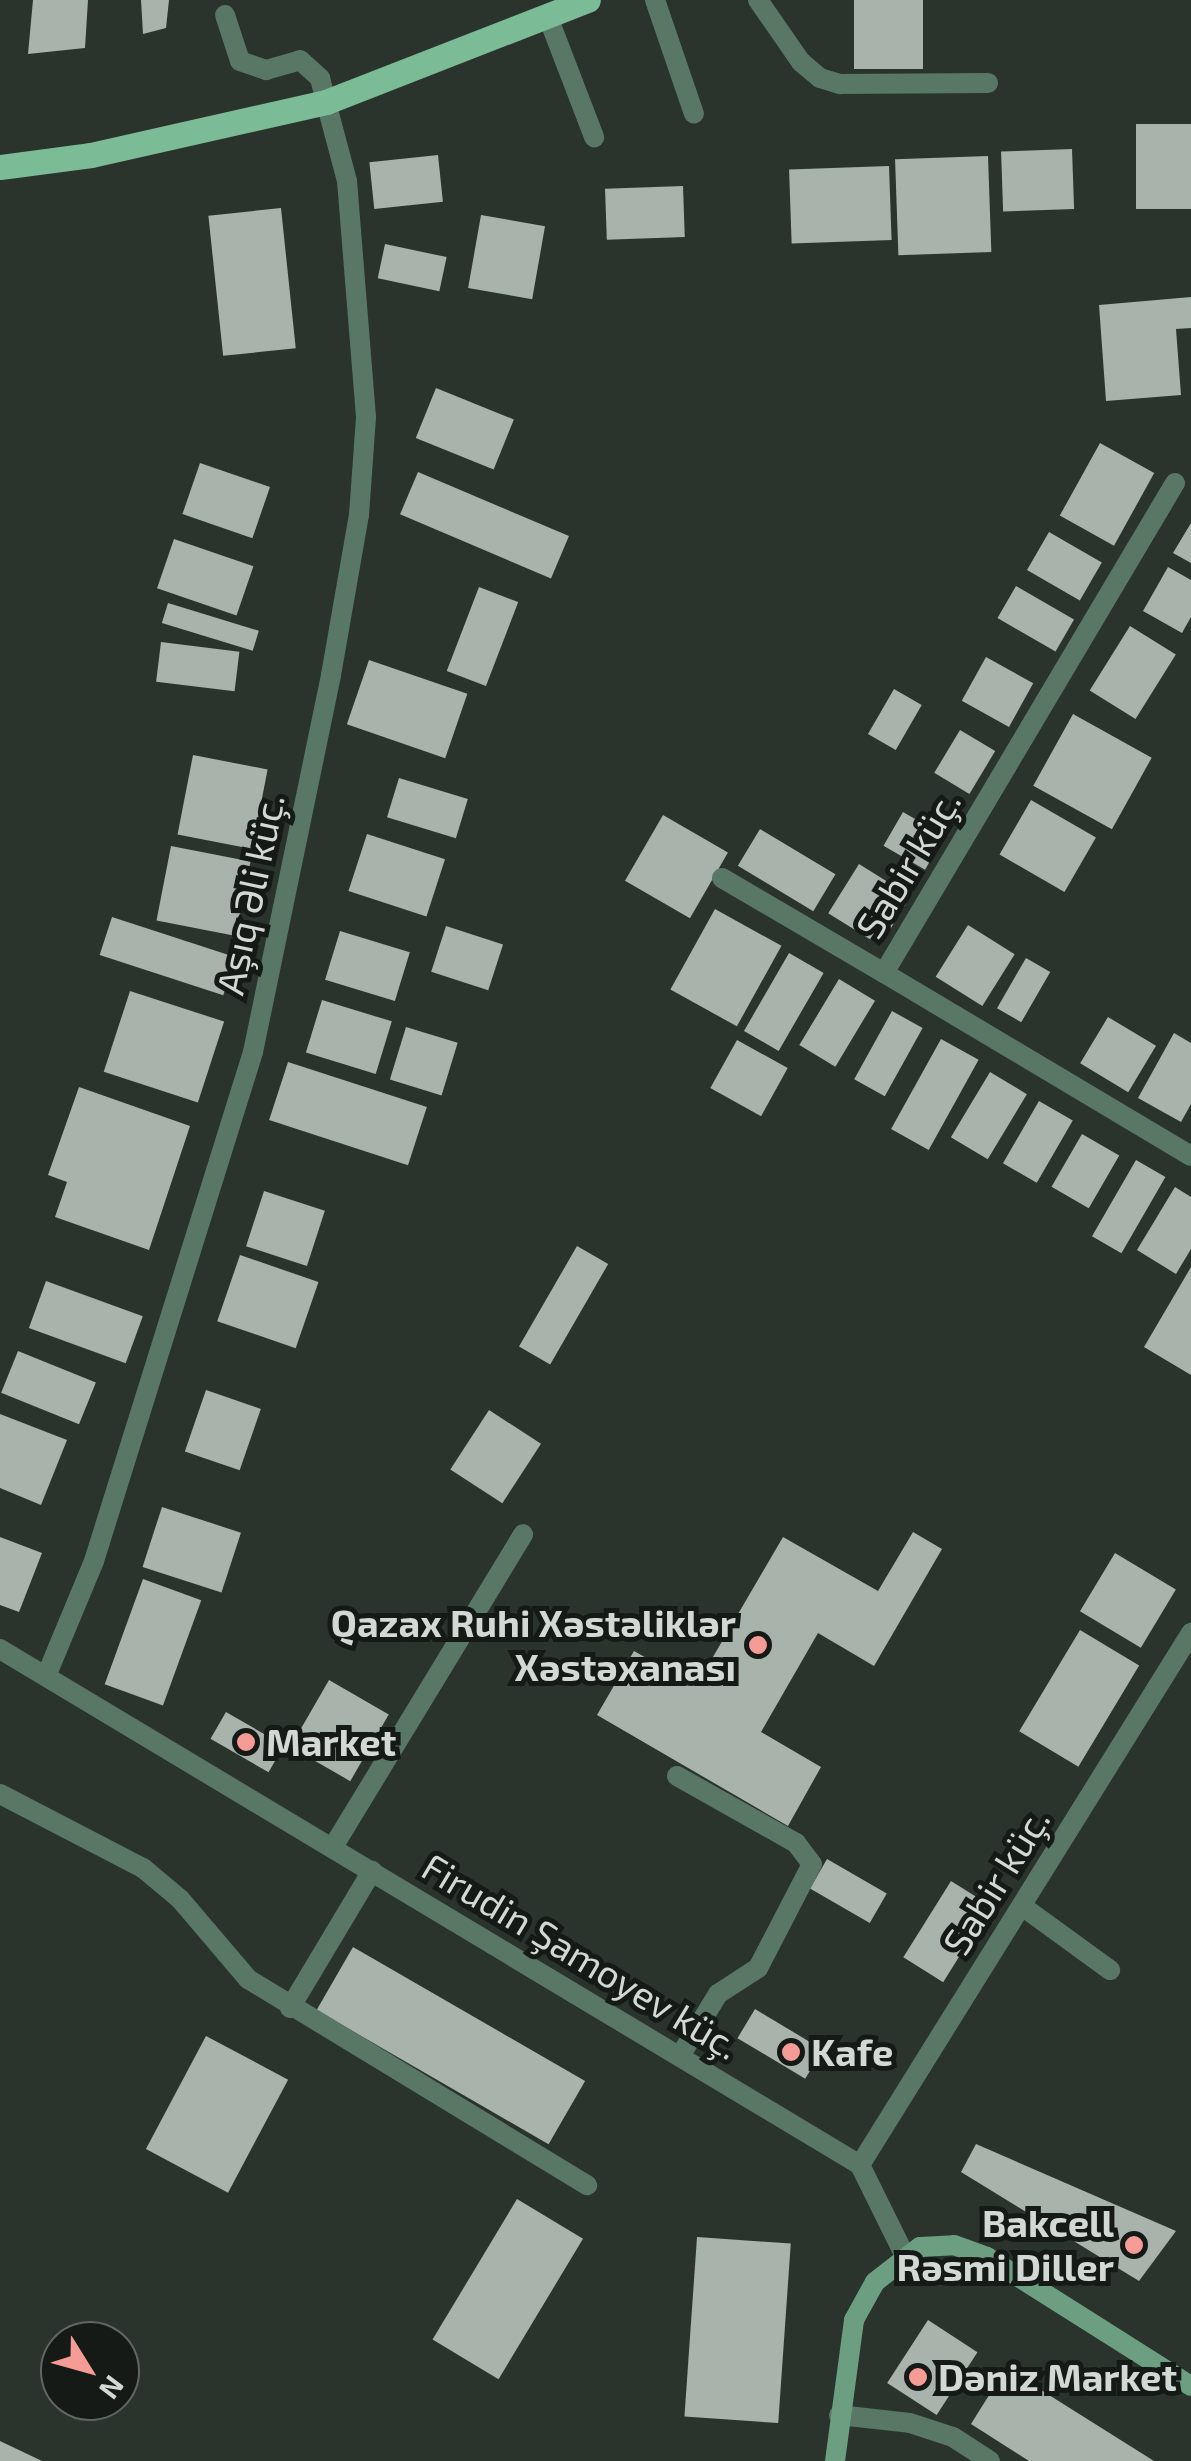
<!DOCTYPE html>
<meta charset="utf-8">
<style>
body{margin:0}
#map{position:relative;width:1191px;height:2461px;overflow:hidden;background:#2a342d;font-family:"Exo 2",sans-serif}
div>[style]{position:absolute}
.building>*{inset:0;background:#a7b3ab;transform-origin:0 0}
.lane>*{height:20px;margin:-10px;padding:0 10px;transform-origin:10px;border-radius:10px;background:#587764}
.street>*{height:20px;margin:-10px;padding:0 10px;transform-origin:10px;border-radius:10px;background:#587764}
.secondary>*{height:20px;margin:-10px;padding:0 10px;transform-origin:10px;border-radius:10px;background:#6c9e81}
.primary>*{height:25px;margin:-12.5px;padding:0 12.5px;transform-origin:12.5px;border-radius:12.5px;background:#7bbc96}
.dots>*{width:28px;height:28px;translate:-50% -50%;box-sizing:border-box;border:5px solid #161a17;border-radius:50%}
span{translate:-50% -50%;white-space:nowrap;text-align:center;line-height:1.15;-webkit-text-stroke:10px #161a17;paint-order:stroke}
.street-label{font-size:38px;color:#d2d8d4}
.poi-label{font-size:38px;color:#d2d8d4;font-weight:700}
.right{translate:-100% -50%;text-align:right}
.left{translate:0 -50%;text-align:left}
.north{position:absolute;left:40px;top:2321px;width:100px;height:100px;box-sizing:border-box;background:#161a17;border:2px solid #616663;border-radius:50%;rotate:127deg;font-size:28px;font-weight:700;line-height:40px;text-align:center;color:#d2d8d4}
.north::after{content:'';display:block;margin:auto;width:35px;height:45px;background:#f59c96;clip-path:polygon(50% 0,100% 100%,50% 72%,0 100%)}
</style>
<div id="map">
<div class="building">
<div style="clip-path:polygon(33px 0,88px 0,85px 48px,28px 54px)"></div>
<div style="clip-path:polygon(141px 0,169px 0,166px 28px,143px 34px)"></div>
<div style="left:854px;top:0;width:69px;height:69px"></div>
<div style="left:1191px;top:124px;width:85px;height:55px;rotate:90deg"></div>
<div style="left:1072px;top:149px;width:60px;height:71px;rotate:88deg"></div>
<div style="left:438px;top:155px;width:47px;height:69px;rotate:84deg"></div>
<div style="left:988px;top:156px;width:96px;height:93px;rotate:88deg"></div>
<div style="left:889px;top:166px;width:74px;height:100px;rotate:88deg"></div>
<div style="left:683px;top:186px;width:51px;height:78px;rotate:88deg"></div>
<div style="left:281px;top:208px;width:141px;height:73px;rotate:84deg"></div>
<div style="left:481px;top:215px;width:65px;height:74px;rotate:10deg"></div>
<div style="left:385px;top:244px;width:63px;height:35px;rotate:12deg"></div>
<div style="clip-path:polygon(1191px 297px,1191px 328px,1176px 329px,1181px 395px,1106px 401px,1099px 305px)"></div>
<div style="left:436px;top:388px;width:84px;height:54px;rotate:22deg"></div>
<div style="left:1100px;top:443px;width:62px;height:83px;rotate:29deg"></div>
<div style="left:200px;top:463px;width:74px;height:54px;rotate:19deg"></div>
<div style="left:418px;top:472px;width:164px;height:46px;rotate:23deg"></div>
<div style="clip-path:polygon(1191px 523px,1191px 563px,1173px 553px)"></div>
<div style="left:1049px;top:532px;width:61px;height:44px;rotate:30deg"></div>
<div style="left:174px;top:539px;width:84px;height:52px;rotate:19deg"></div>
<div style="clip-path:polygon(1168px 567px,1191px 580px,1191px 617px,1182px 633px,1143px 611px)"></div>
<div style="left:1016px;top:586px;width:67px;height:37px;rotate:30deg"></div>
<div style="left:479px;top:587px;width:42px;height:90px;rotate:21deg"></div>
<div style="left:168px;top:603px;width:95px;height:21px;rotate:17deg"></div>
<div style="left:1130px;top:626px;width:54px;height:76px;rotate:32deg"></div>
<div style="left:161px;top:642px;width:79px;height:40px;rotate:7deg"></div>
<div style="left:986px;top:657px;width:54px;height:50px;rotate:29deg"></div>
<div style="left:369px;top:660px;width:104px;height:68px;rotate:19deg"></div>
<div style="left:894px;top:689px;width:32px;height:52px;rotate:30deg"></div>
<div style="left:1073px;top:714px;width:90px;height:82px;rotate:29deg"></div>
<div style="left:960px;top:730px;width:41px;height:50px;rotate:31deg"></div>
<div style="left:193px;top:755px;width:76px;height:81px;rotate:11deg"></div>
<div style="left:399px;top:778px;width:72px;height:41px;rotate:17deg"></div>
<div style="left:1031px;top:800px;width:75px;height:63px;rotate:30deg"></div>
<div style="left:903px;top:812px;width:48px;height:39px;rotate:30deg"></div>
<div style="left:663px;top:815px;width:75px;height:76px;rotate:30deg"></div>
<div style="left:760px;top:829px;width:88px;height:43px;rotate:31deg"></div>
<div style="left:367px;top:834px;width:82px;height:60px;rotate:18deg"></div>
<div style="left:171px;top:846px;width:81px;height:76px;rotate:11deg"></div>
<div style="left:859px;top:864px;width:61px;height:58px;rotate:32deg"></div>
<div style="left:715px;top:909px;width:76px;height:92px;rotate:29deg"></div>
<div style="left:112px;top:917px;width:130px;height:40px;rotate:18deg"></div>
<div style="left:968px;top:925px;width:55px;height:61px;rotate:32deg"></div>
<div style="left:446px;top:926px;width:60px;height:48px;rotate:18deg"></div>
<div style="left:340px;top:931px;width:73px;height:51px;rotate:17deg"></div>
<div style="left:789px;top:953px;width:40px;height:90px;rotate:30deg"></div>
<div style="left:1026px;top:958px;width:28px;height:58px;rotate:30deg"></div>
<div style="left:839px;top:979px;width:42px;height:77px;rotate:31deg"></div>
<div style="left:130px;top:991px;width:99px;height:85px;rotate:18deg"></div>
<div style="left:322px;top:1000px;width:73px;height:55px;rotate:17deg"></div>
<div style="left:892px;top:1011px;width:35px;height:78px;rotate:29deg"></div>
<div style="left:1108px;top:1017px;width:56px;height:54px;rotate:31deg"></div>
<div style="left:406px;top:1027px;width:54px;height:55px;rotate:17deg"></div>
<div style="clip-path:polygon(1174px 1033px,1191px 1043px,1191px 1104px,1181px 1122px,1138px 1098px)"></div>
<div style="left:941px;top:1039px;width:43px;height:103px;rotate:29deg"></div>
<div style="left:737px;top:1040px;width:58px;height:55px;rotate:29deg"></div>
<div style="left:288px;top:1062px;width:146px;height:61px;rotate:18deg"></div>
<div style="left:990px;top:1072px;width:43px;height:76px;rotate:31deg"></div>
<div style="clip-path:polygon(79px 1087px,190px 1126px,149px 1250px,55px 1217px,67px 1182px,48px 1175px)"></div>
<div style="left:1039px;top:1101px;width:39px;height:72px;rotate:30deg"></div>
<div style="left:1082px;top:1134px;width:43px;height:61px;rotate:30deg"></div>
<div style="left:1136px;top:1160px;width:34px;height:88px;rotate:30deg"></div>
<div style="clip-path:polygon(1175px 1187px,1191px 1197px,1191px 1249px,1176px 1274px,1137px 1250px)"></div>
<div style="left:264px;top:1191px;width:64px;height:58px;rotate:18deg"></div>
<div style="left:577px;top:1246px;width:36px;height:116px;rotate:30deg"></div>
<div style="left:240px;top:1255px;width:83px;height:70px;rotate:19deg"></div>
<div style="clip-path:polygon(1191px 1267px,1191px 1375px,1144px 1347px)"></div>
<div style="left:46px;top:1281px;width:103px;height:50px;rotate:20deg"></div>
<div style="left:18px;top:1351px;width:84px;height:45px;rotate:22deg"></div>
<div style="left:206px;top:1390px;width:58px;height:65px;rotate:19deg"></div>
<div style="left:489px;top:1410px;width:62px;height:71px;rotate:33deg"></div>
<div style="clip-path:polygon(0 1414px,67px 1440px,41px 1505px,0 1488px)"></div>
<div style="left:162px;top:1507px;width:83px;height:63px;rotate:18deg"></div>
<div style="clip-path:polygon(913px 1532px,942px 1549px,874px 1666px,818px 1633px,761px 1732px,821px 1767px,788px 1826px,597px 1715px,634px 1651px,696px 1686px,783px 1537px,878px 1591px)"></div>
<div style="clip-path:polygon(0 1537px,42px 1553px,19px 1612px,0 1605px)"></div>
<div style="left:1115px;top:1553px;width:71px;height:68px;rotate:31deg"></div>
<div style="left:143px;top:1579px;width:62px;height:112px;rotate:20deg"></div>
<div style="left:1080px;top:1630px;width:69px;height:118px;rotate:31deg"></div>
<div style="left:329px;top:1680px;width:69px;height:77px;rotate:30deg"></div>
<div style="left:226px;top:1712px;width:67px;height:31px;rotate:30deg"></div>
<div style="left:827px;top:1859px;width:69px;height:34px;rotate:30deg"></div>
<div style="left:951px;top:1881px;width:47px;height:90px;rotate:32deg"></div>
<div style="left:353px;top:1947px;width:268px;height:73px;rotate:30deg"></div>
<div style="left:755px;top:2009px;width:79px;height:34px;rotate:31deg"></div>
<div style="left:206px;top:2036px;width:93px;height:128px;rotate:28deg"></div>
<div style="clip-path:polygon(976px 2144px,1176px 2231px,1139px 2281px,961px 2172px)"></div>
<div style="left:517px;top:2199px;width:77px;height:164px;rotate:31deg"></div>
<div style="left:697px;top:2237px;width:94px;height:180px;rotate:4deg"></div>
<div style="left:928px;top:2320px;width:59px;height:75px;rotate:33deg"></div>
<div style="clip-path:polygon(1006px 2368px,1154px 2461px,1029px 2461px,971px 2424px)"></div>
<div style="clip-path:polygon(0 2441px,42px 2461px,0 2461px)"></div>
</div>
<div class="lane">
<div style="left:225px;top:15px;width:48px;rotate:71.9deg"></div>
<div style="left:240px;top:61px;width:28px;rotate:19deg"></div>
<div style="left:266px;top:70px;width:35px;rotate:-16deg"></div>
<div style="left:300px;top:60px;width:27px;rotate:42deg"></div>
<div style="left:320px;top:78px;width:25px;rotate:76deg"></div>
<div style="left:677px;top:1776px;width:137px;rotate:29.4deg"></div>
<div style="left:796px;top:1843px;width:26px;rotate:53deg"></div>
<div style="left:812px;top:1864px;width:117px;rotate:117.4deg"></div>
<div style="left:758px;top:1968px;width:48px;rotate:147deg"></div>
<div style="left:718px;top:1994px;width:73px;rotate:121.5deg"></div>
<div style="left:0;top:1794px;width:161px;rotate:27.4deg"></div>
<div style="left:143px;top:1868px;width:48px;rotate:40deg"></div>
<div style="left:180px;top:1899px;width:105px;rotate:49.6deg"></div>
<div style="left:248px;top:1979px;width:397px;rotate:31.3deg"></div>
<div style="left:290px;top:2008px;width:160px;rotate:-59.1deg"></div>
<div style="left:839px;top:2415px;width:71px;rotate:6.4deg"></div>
<div style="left:910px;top:2423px;width:45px;rotate:18deg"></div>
<div style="left:953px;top:2437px;width:44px;rotate:33deg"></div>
</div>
<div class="street">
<div style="left:655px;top:0;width:120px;rotate:71.1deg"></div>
<div style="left:758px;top:0;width:75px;rotate:55.3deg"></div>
<div style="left:801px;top:62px;width:25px;rotate:40deg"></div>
<div style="left:820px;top:78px;width:21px;rotate:17deg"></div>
<div style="left:840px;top:84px;width:148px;rotate:-0.4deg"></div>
<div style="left:548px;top:17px;width:129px;rotate:69deg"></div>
<div style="left:1175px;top:483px;width:570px;rotate:120.71deg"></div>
<div style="left:884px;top:973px;width:357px;rotate:30.8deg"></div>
<div style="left:722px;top:878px;width:188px;rotate:30.4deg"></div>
<div style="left:0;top:1649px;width:1003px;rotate:30.96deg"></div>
<div style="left:860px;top:2165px;width:99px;rotate:63.7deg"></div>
<div style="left:47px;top:1674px;width:122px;rotate:-67.4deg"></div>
<div style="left:94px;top:1561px;width:533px;rotate:-72.65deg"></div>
<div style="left:253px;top:1052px;width:385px;rotate:-78.3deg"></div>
<div style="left:331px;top:675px;width:162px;rotate:-80.1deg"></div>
<div style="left:359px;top:515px;width:98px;rotate:-85.9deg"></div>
<div style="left:366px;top:417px;width:237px;rotate:-94.6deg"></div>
<div style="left:347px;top:181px;width:82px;rotate:-104.9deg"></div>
<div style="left:333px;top:1847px;width:366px;rotate:-58.7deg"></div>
<div style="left:1022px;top:1906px;width:109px;rotate:36deg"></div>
<div style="left:860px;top:2165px;width:627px;rotate:-58.11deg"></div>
</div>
<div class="secondary">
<div style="left:835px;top:2461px;width:142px;rotate:-82.3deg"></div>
<div style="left:854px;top:2320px;width:43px;rotate:-61.1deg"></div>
<div style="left:875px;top:2282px;width:57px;rotate:-37.9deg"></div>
<div style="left:920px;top:2247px;width:34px;rotate:-3deg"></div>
<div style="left:954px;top:2245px;width:35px;rotate:20deg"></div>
<div style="left:987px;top:2257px;width:241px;rotate:32.3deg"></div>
</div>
<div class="primary">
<div style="left:0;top:167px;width:92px;rotate:-7.5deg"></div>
<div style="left:91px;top:155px;width:241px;rotate:-12.7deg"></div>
<div style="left:326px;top:102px;width:281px;rotate:-21.3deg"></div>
</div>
<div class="dots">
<div style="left:758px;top:1645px;background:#f59c96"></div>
<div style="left:246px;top:1742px;background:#f59c96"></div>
<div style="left:791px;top:2052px;background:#f59c96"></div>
<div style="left:1134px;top:2245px;background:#f59c96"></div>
<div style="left:918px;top:2377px;background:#f59c96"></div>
</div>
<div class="street-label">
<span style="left:908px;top:864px;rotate:-59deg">Sabir küç.</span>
<span style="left:250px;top:894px;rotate:-78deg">Aşıq Əli küç.</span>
<span style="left:996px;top:1881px;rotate:-58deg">Sabir küç.</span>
<span style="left:581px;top:1956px;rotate:31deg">Firudin Şamoyev küç.</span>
</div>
<div class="poi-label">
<span class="right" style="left:736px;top:1645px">Qazax Ruhi Xəstəliklər<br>Xəstəxanası</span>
<span class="left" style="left:266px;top:1742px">Market</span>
<span class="left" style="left:811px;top:2052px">Kafe</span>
<span class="right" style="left:1114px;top:2245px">Bakcell<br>Rəsmi Diller</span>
<span class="left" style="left:938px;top:2377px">Dəniz Market</span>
</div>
<div class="north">N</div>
</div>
